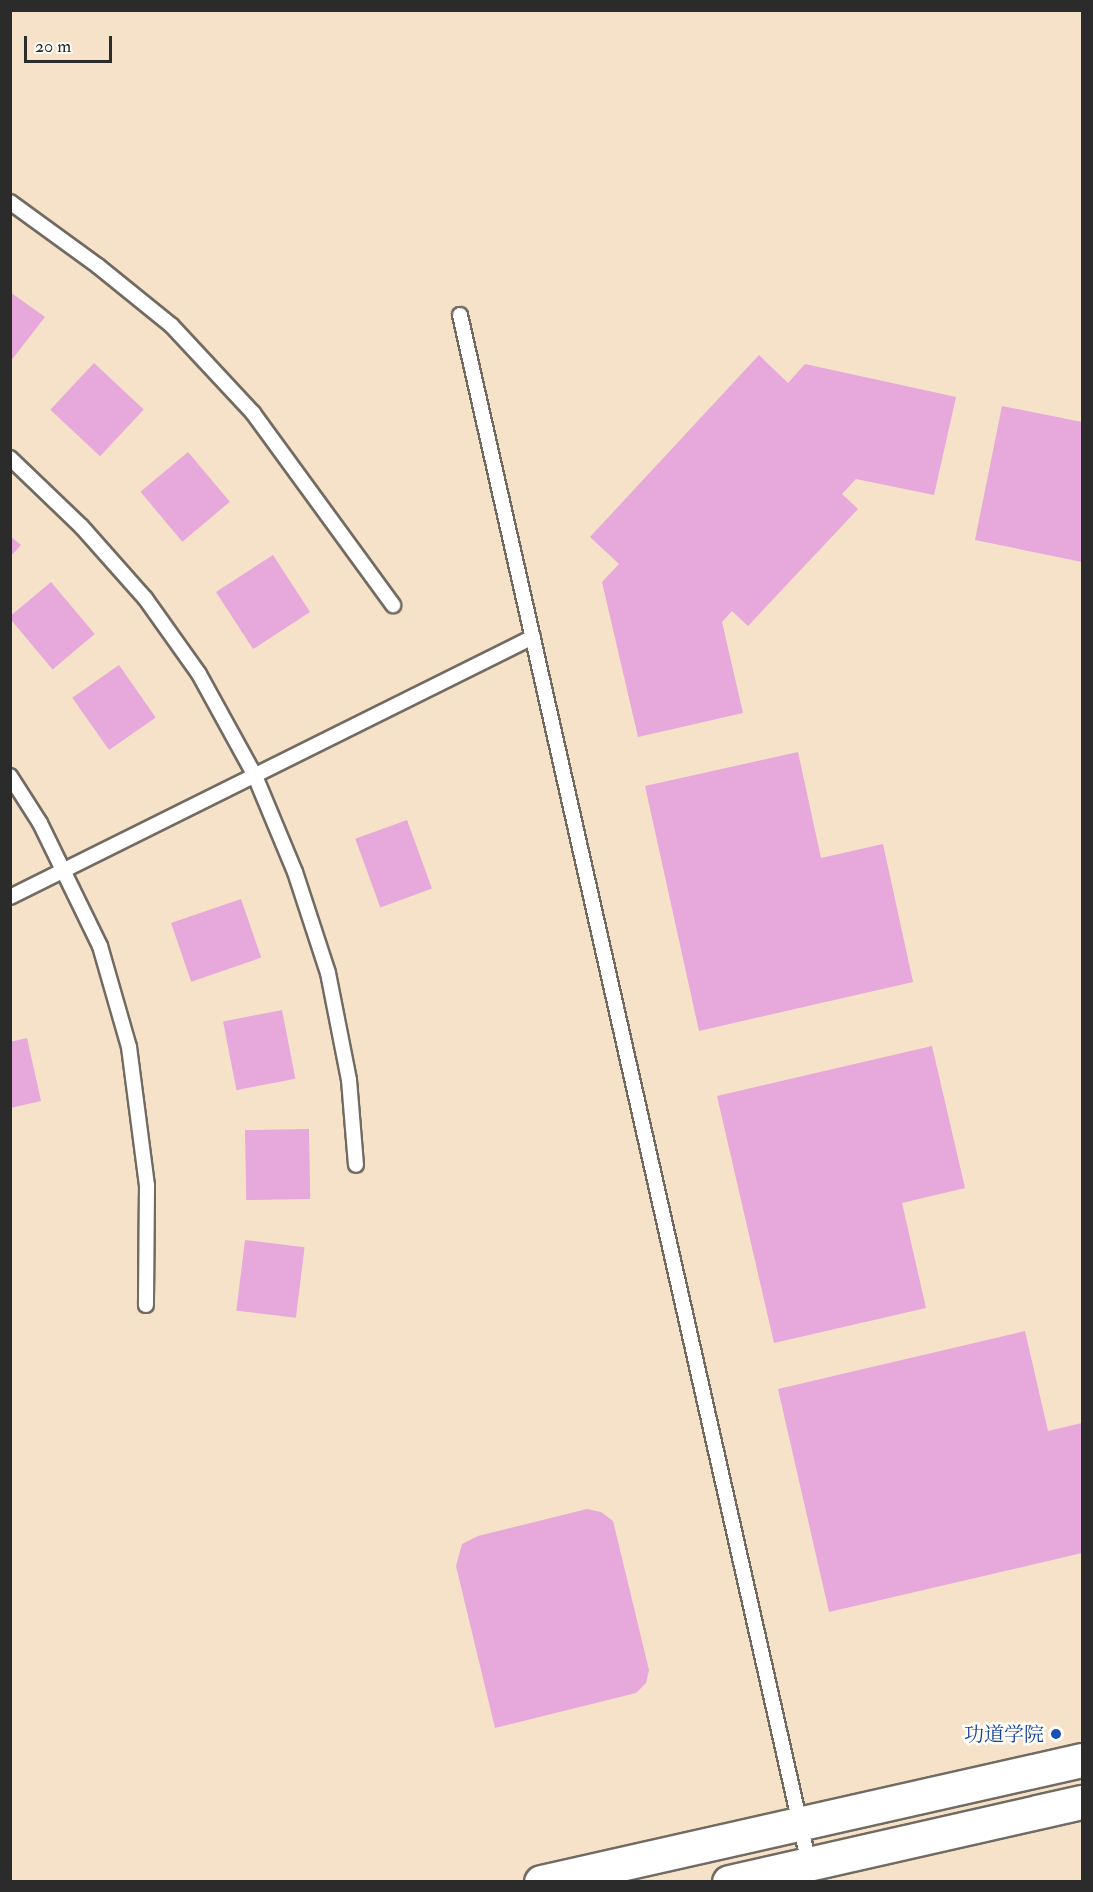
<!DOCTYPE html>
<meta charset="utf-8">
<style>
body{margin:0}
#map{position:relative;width:1093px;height:1892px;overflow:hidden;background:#f6e2c9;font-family:"IM FELL Double Pica","Noto Serif SC",serif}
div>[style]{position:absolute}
.building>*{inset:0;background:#e7a8db;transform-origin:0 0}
.roads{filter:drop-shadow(2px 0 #726b62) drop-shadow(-2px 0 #726b62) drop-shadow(0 2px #726b62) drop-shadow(0 -2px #726b62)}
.service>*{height:14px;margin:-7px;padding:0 7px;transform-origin:7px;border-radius:7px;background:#fff}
.tertiary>*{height:33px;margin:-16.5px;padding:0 16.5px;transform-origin:16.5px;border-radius:16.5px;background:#fff}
.dots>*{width:16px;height:16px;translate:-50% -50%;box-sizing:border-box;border:3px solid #fdfcf7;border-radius:50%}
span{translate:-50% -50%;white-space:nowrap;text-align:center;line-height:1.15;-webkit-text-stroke:5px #fdfcf7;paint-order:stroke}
.transit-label{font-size:20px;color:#164399}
.right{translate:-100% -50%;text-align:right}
.frame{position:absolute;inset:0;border:12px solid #2b2b2b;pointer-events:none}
.scale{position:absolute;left:24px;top:36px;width:88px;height:27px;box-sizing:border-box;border:3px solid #2b2b2b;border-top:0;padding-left:8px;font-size:18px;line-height:21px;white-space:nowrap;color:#2b2b2b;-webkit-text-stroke:4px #fdfcf7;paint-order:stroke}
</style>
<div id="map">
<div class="building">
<div style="clip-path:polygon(10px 292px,45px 317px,10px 362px)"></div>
<div style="clip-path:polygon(759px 355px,788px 383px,805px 364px,956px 397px,934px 495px,856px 479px,842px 494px,858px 509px,748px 626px,732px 611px,722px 622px,743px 713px,638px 737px,602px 582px,619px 564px,590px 537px)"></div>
<div style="left:94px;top:363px;width:68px;height:64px;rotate:43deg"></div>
<div style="clip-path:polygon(1002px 406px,1082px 422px,1082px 562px,975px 540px)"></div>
<div style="left:188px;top:452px;width:65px;height:62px;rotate:50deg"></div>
<div style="clip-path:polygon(10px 536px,21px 545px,10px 557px)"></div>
<div style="left:273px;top:555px;width:68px;height:68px;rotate:57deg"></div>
<div style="left:51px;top:582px;width:68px;height:55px;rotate:50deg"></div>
<div style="left:119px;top:665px;width:64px;height:57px;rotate:55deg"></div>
<div style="clip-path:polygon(798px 752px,821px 858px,883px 844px,913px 982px,699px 1031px,645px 786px)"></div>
<div style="left:407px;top:820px;width:73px;height:55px;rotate:70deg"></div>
<div style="left:241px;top:899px;width:62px;height:74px;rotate:71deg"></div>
<div style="left:282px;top:1010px;width:70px;height:60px;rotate:79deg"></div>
<div style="clip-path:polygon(27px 1038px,41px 1101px,10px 1108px,10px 1042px)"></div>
<div style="clip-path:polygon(932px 1046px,965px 1188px,902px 1203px,926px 1308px,774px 1343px,717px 1096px)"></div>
<div style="left:309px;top:1129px;width:70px;height:64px;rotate:89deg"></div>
<div style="left:245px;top:1240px;width:60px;height:71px;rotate:7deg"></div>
<div style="clip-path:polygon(1025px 1331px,1048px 1431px,1082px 1423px,1082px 1553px,829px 1612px,778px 1389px)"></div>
<div style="clip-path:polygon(587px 1509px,601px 1512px,613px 1521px,649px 1670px,646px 1683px,636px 1693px,495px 1728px,456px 1566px,462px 1544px,478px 1536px)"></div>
</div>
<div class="roads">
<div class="service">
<div style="left:10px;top:202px;width:109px;rotate:36deg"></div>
<div style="left:98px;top:266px;width:95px;rotate:39deg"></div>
<div style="left:172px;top:326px;width:119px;rotate:47deg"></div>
<div style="left:253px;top:413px;width:238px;rotate:53.9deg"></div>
<div style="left:460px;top:315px;width:1588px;rotate:77.3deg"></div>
<div style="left:10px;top:458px;width:98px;rotate:43.8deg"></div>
<div style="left:81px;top:526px;width:96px;rotate:48.4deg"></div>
<div style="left:145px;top:598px;width:93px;rotate:54.6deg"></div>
<div style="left:199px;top:674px;width:116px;rotate:61.2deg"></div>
<div style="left:255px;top:776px;width:104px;rotate:67.4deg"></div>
<div style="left:295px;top:872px;width:106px;rotate:71.9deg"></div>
<div style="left:328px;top:973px;width:109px;rotate:78.9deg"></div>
<div style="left:349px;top:1080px;width:85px;rotate:85.3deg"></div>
<div style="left:10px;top:776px;width:56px;rotate:57.4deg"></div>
<div style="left:40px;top:823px;width:137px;rotate:64deg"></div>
<div style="left:100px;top:946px;width:105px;rotate:74deg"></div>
<div style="left:129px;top:1047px;width:139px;rotate:82.6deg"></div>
<div style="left:147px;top:1185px;width:120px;rotate:90.5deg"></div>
<div style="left:10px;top:897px;width:584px;rotate:-26.43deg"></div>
</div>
<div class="tertiary">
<div style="left:541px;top:1882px;width:555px;rotate:-12.71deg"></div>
<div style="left:729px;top:1882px;width:362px;rotate:-12.8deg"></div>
</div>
</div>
<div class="dots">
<div style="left:1056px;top:1734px;background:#1a4fb4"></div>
</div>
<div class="transit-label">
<span class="right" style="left:1044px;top:1734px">功道学院</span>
</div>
<div class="frame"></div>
<div class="scale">20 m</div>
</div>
